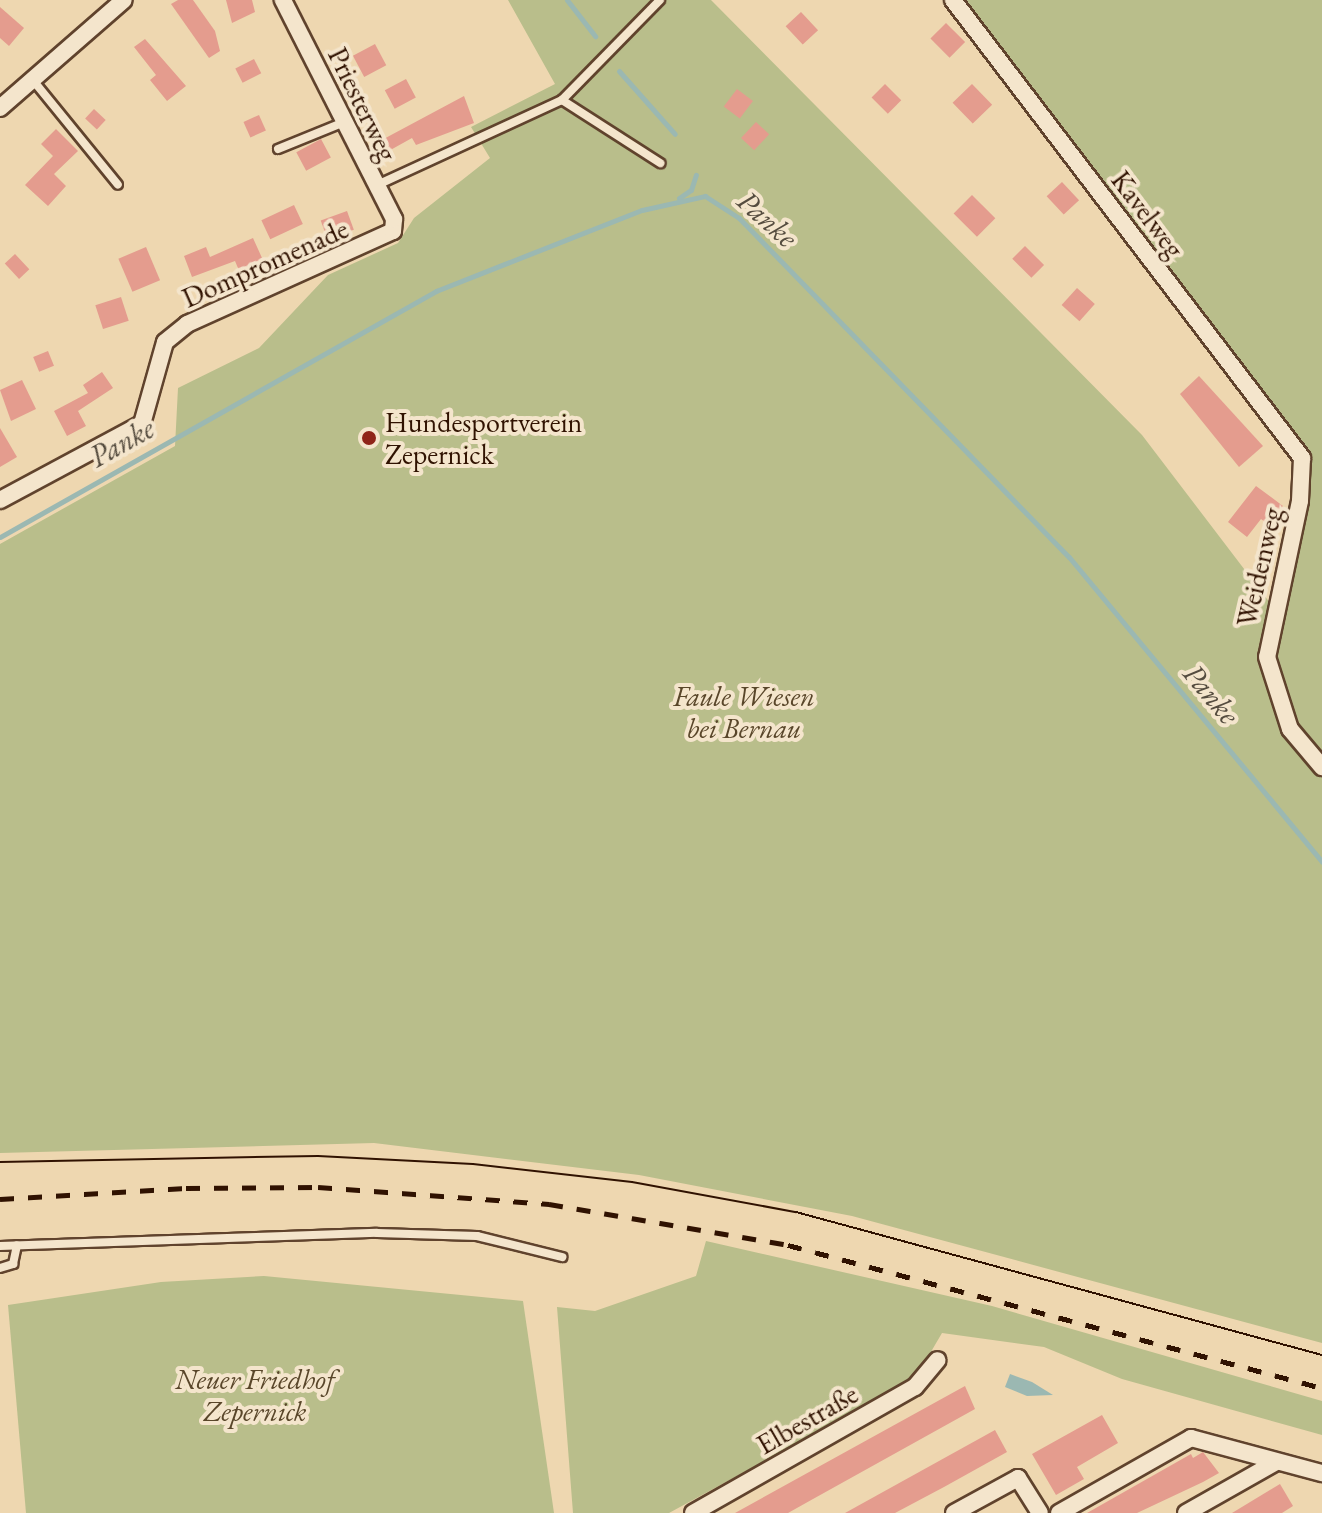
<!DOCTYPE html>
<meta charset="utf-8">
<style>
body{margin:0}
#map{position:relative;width:1322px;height:1513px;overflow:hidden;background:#eed7b0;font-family:"EB Garamond",serif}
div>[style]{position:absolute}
.green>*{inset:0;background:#b9be8b}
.water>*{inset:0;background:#9bb8b2}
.stream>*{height:5px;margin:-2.5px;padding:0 2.5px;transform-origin:2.5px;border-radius:2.5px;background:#9bb8b2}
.building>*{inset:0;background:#e49c8e;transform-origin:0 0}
.roads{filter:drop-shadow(2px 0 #60432d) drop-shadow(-2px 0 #60432d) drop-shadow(0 2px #60432d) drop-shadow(0 -2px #60432d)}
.lane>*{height:8px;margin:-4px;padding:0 4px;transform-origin:4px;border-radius:4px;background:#f4e5cc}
.street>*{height:16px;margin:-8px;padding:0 8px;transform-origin:8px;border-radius:8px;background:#f4e5cc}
.tram>*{height:2px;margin:-1px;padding:0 1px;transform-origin:1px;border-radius:1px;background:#301201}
.rail>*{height:5px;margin-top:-2.5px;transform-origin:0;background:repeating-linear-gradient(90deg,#301201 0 14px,transparent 0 28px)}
.dots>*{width:22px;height:22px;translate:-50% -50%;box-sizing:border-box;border:4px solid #f4e5cc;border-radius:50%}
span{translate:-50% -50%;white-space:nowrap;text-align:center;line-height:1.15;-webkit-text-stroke:8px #f4e5cc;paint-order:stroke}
.street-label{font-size:28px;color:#301201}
.poi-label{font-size:28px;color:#301201}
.left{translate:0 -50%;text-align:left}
.park-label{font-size:28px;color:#59462a;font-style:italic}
.water-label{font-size:30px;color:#554c3f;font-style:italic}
</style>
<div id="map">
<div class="green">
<div style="clip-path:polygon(508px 0,711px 0,1142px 435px,1270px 603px,1280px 606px,1307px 459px,965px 0,1322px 0,1322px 1343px,852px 1216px,639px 1175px,374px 1143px,0 1153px,0 544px,175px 446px,178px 388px,259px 348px,328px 275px,398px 243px,414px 218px,490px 158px,471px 127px,555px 84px)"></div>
<div style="clip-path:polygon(706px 1241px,992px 1306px,1322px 1401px,1322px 1435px,1122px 1379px,1044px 1347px,942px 1333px,915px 1379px,669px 1513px,573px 1513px,557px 1307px,595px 1311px,696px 1276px)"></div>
<div style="clip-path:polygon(264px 1276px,523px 1301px,554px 1513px,26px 1513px,8px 1305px,161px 1282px)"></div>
</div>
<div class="water">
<div style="clip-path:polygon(1010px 1374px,1032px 1382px,1053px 1395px,1027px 1396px,1005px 1387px)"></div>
</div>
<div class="stream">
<div style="left:567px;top:0;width:46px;rotate:52.1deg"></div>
<div style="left:619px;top:71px;width:84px;rotate:48.4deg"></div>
<div style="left:679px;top:198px;width:14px;rotate:-34deg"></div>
<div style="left:691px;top:190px;width:16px;rotate:-72deg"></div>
<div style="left:0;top:537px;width:501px;rotate:-29.43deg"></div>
<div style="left:436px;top:291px;width:221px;rotate:-21.5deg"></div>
<div style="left:642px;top:210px;width:65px;rotate:-12.5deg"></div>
<div style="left:705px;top:196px;width:40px;rotate:32.9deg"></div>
<div style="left:739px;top:218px;width:473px;rotate:45.8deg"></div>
<div style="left:1069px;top:557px;width:396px;rotate:50.3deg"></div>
</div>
<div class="building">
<div style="clip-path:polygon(178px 0,193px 0,215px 31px,220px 51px,209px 58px,171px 4px)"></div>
<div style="clip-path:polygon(226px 0,252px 0,255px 12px,232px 23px)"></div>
<div style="clip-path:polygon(0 7px,24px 28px,9px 46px,0 38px)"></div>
<div style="left:801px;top:12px;width:25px;height:21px;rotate:47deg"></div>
<div style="left:946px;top:23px;width:27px;height:22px;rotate:45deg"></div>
<div style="clip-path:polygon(145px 39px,186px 86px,167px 101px,150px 80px,156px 75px,134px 47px)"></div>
<div style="left:375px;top:44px;width:24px;height:25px;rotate:62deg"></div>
<div style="left:254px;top:59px;width:16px;height:21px;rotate:63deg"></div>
<div style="left:406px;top:79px;width:21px;height:24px;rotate:62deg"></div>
<div style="left:885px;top:84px;width:23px;height:19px;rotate:45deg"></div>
<div style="left:972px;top:84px;width:29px;height:27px;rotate:46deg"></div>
<div style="left:737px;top:89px;width:20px;height:22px;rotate:37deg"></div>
<div style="clip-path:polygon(464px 96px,474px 123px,416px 145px,412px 138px,385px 153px,378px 142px)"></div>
<div style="left:94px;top:109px;width:16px;height:13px;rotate:43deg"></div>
<div style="left:259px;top:115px;width:17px;height:17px;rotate:66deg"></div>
<div style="left:756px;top:122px;width:18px;height:22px;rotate:43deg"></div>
<div style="clip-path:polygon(56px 129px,78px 151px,54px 174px,66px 186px,48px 206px,25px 185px,53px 156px,41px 144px)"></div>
<div style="left:321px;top:139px;width:21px;height:28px;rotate:62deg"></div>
<div style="left:1062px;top:182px;width:25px;height:21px;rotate:47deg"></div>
<div style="left:972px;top:195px;width:33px;height:26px;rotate:45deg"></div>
<div style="left:294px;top:205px;width:21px;height:36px;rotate:65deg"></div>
<div style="left:347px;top:211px;width:20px;height:28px;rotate:70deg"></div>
<div style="clip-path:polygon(253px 238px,267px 269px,243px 280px,235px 261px,192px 277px,184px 256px,206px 247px,210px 257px)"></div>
<div style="left:1025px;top:246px;width:27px;height:18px;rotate:45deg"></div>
<div style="left:146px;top:247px;width:36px;height:30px;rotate:67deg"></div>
<div style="left:15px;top:254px;width:21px;height:14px;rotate:47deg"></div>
<div style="left:1077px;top:288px;width:24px;height:23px;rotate:42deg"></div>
<div style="left:121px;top:297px;width:25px;height:27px;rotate:72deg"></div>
<div style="left:48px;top:351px;width:16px;height:16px;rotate:68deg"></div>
<div style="clip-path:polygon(102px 372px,113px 388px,78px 411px,86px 426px,67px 436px,54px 411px,88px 393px,83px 385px)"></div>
<div style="clip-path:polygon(1199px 376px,1263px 446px,1239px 467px,1180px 394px)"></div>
<div style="clip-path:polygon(22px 380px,36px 409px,11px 421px,0 390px)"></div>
<div style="clip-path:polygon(0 428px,17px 457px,0 467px)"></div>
<div style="clip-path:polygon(1256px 486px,1283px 506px,1269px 525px,1261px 519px,1247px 537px,1228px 522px)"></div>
<div style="clip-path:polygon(965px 1386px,975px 1409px,813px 1499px,788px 1513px,735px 1513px)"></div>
<div style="clip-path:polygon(1102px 1415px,1118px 1443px,1077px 1467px,1084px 1479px,1056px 1495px,1032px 1454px)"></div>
<div style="clip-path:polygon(995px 1430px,1007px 1452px,944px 1487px,895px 1513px,845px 1513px)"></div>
<div style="clip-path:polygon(1203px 1452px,1219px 1473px,1203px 1482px,1137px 1513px,1087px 1513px,1191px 1454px,1193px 1458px)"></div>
<div style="clip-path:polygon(1280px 1484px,1293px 1506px,1282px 1513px,1232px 1513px)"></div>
</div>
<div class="roads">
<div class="lane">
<div style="left:32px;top:79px;width:136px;rotate:50.9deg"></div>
<div style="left:562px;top:100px;width:117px;rotate:32.7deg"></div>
<div style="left:278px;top:149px;width:69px;rotate:-22.1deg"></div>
<div style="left:375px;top:186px;width:206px;rotate:-24.7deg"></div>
<div style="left:562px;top:100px;width:140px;rotate:-45.6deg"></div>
<div style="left:0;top:1246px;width:377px;rotate:-2deg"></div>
<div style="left:377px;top:1233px;width:100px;rotate:1.7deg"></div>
<div style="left:477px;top:1236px;width:88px;rotate:13.9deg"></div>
<div style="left:0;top:1268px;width:14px;rotate:-17deg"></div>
<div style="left:13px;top:1264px;width:19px;rotate:-78deg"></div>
</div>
<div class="street">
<div style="left:953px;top:0;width:576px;rotate:52.69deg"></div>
<div style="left:1302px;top:458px;width:43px;rotate:92.7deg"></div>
<div style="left:1300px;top:501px;width:159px;rotate:101.9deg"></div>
<div style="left:1267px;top:657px;width:76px;rotate:72.3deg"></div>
<div style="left:1290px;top:729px;width:50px;rotate:49.9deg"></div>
<div style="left:0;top:108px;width:164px;rotate:-41.1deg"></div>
<div style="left:0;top:500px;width:161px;rotate:-28.2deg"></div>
<div style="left:142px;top:424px;width:85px;rotate:-74.3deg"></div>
<div style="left:165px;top:342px;width:28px;rotate:-39deg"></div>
<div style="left:187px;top:324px;width:226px;rotate:-24.3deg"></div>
<div style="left:393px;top:231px;width:12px;rotate:-85deg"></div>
<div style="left:394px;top:219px;width:246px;rotate:-116.9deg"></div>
<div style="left:693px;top:1513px;width:255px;rotate:-29.6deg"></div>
<div style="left:915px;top:1387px;width:35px;rotate:-50deg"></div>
<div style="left:954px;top:1513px;width:73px;rotate:-28.7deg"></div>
<div style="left:1018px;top:1478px;width:41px;rotate:57.8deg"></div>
<div style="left:1059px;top:1513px;width:152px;rotate:-29.6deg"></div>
<div style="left:1191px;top:1438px;width:136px;rotate:15deg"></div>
<div style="left:1186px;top:1513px;width:103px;rotate:-29.5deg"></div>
</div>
</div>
<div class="tram">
<div style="left:0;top:1162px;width:318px;rotate:-1.1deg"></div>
<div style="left:318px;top:1156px;width:155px;rotate:3deg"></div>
<div style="left:473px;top:1164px;width:160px;rotate:6.5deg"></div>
<div style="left:632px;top:1182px;width:167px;rotate:10.4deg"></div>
<div style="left:796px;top:1212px;width:545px;rotate:15.21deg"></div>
</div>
<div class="rail">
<div style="left:0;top:1199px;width:186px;rotate:-3.4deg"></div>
<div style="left:186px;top:1188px;width:132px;rotate:-0.4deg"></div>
<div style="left:318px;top:1187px;width:232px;rotate:4.2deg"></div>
<div style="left:549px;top:1204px;width:242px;rotate:9.7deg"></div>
<div style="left:788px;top:1245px;width:553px;rotate:14.99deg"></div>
</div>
<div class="dots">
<div style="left:369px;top:438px;background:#8f2418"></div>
</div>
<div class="street-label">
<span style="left:363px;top:104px;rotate:64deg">Priesterweg</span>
<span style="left:1148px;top:214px;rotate:53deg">Kavelweg</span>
<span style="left:265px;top:263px;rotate:-24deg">Dompromenade</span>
<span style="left:1259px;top:567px;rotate:-77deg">Weidenweg</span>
<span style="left:807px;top:1419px;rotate:-30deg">Elbestraße</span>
</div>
<div class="poi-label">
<span class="left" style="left:385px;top:438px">Hundesportverein<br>Zepernick</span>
</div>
<div class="park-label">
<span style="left:744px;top:712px">Faule Wiesen<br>bei Bernau</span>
<span style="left:255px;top:1395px">Neuer Friedhof<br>Zepernick</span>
</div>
<div class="water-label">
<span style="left:767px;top:219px;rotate:42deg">Panke</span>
<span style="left:122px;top:443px;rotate:-29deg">Panke</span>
<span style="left:1211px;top:694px;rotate:50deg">Panke</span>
</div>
</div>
